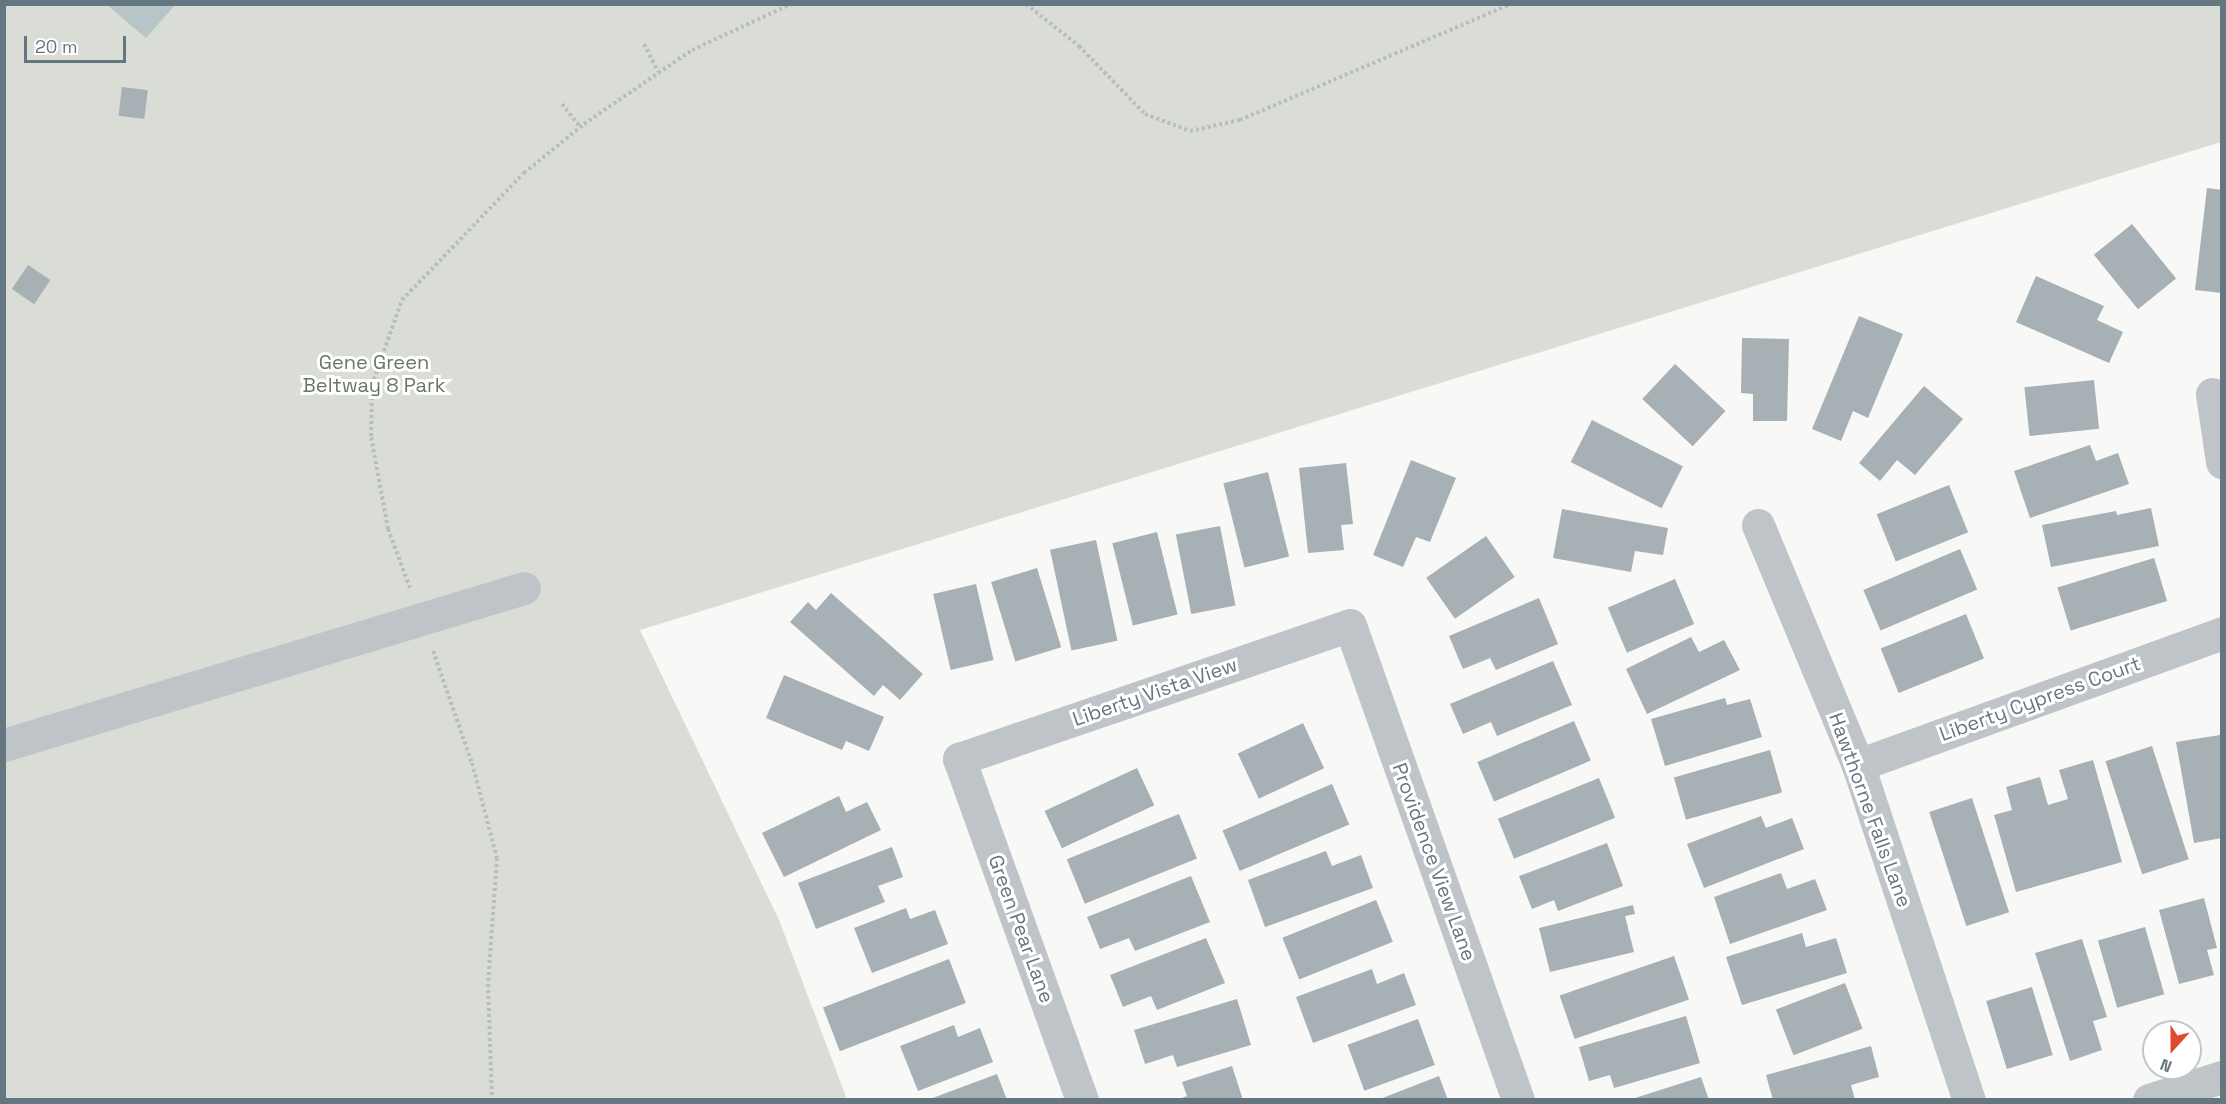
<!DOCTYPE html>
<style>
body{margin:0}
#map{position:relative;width:2226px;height:1104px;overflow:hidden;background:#f8f8f6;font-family:"Space Grotesk",sans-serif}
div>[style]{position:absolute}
.green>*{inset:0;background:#d9ddd5}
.water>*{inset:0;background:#b7c5c8}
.building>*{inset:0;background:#a6b0b5;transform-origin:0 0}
.path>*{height:4px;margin-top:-2px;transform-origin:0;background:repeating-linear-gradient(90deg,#babdc0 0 3px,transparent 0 6px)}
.minor>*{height:33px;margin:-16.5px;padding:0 16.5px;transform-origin:16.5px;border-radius:16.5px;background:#bfc4c8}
span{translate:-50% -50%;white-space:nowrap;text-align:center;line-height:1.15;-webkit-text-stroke:6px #fff;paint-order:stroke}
.park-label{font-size:20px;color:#697863}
.street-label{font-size:20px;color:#647680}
.frame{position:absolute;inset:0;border:6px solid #647680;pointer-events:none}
.north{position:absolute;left:2142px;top:1020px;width:60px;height:60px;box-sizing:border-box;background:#fff;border:2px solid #c1c8cc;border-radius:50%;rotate:201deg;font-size:16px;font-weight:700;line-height:24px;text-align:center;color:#647680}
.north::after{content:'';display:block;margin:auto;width:21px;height:27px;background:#de4930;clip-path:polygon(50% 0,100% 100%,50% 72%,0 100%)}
.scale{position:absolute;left:24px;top:36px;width:102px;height:27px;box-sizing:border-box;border:3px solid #647680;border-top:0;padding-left:8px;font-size:18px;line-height:21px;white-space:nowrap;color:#647680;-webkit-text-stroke:4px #fff;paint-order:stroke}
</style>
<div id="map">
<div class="green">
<div style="clip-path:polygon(5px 5px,2221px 5px,2221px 142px,640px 630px,779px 920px,847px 1099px,5px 1100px)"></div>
</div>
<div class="water">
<div style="clip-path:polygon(107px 5px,175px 5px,146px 38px)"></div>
</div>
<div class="building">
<div style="left:122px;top:87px;width:26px;height:29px;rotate:7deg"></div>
<div style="clip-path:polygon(2207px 188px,2222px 190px,2222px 293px,2195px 290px)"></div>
<div style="left:2132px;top:224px;width:70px;height:49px;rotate:51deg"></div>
<div style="left:28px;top:265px;width:27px;height:29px;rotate:34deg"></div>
<div style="clip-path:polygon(2036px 276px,2104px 306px,2097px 320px,2123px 332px,2109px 363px,2016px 322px)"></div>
<div style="clip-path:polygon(1859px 316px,1903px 334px,1868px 418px,1853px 411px,1841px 441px,1812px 429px)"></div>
<div style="clip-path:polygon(1742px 338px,1789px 339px,1787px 421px,1753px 421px,1753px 394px,1741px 393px)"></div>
<div style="left:1675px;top:364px;width:69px;height:48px;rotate:43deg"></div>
<div style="left:2094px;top:380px;width:49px;height:70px;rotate:84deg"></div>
<div style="clip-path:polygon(1924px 386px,1963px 419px,1915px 475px,1897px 460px,1880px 481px,1859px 463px)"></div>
<div style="left:1592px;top:420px;width:102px;height:47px;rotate:27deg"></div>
<div style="clip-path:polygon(2090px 445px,2096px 461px,2118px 453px,2129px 484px,2030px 518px,2014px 471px)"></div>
<div style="clip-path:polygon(1411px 460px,1456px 478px,1430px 542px,1416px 537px,1403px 567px,1373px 555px)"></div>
<div style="clip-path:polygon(1346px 463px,1353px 524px,1341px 525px,1344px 550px,1308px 553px,1299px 468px)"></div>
<div style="left:1268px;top:472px;width:87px;height:46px;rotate:76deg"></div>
<div style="left:1949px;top:485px;width:51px;height:78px;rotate:68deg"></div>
<div style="clip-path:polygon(2151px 508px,2159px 546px,2051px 567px,2042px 525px,2116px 511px,2117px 515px)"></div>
<div style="clip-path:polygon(1562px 509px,1668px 528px,1663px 555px,1635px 551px,1631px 572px,1553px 558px)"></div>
<div style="left:1220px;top:526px;width:81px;height:45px;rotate:79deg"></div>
<div style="left:1157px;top:532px;width:85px;height:46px;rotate:76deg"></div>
<div style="left:1486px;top:536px;width:50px;height:73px;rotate:55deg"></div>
<div style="left:1096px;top:540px;width:103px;height:47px;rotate:78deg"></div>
<div style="left:1960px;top:549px;width:44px;height:105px;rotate:67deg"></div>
<div style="left:2154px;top:558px;width:45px;height:101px;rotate:73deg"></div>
<div style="left:1037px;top:568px;width:83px;height:48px;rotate:73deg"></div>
<div style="left:1675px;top:579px;width:49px;height:73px;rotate:67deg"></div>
<div style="left:976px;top:584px;width:78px;height:44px;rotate:77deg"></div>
<div style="clip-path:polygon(831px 593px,923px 674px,900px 700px,883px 685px,874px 696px,790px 622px,808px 602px,816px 610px)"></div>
<div style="clip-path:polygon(1539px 598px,1558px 644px,1496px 670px,1490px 658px,1463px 669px,1449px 636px)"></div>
<div style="left:1966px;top:614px;width:48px;height:92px;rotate:68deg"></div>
<div style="clip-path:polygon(1691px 637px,1699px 652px,1724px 640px,1740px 670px,1647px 714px,1626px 669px)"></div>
<div style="clip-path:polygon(1553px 661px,1572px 705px,1497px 736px,1491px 722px,1463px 734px,1450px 704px)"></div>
<div style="clip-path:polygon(784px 675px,884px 717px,869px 751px,846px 741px,842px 750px,766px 718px)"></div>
<div style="clip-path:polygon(1725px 698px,1727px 705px,1750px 699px,1762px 737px,1665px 766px,1651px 719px)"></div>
<div style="left:1574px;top:721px;width:43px;height:105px;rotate:67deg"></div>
<div style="left:1303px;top:723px;width:50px;height:72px;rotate:65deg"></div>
<div style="clip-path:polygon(2220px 735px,2222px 838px,2194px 843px,2176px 742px)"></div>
<div style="left:2152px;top:746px;width:119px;height:49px;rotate:72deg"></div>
<div style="left:1770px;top:750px;width:44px;height:100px;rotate:74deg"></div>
<div style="clip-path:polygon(2093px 760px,2122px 862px,2016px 892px,1994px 815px,2012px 810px,2006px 787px,2040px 777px,2048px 805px,2068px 799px,2059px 770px)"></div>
<div style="left:1137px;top:768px;width:41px;height:102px;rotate:65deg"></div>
<div style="left:1599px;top:778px;width:43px;height:109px;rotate:68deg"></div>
<div style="left:1332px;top:784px;width:44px;height:119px;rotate:67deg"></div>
<div style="clip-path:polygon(839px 796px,846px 812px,867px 802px,881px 830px,784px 877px,762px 833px)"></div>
<div style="left:1972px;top:798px;width:120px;height:45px;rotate:72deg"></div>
<div style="left:1179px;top:814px;width:48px;height:121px;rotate:68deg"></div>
<div style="clip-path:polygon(1761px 816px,1766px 828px,1792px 818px,1804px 849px,1704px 888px,1687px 844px)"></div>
<div style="clip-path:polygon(1607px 843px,1623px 886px,1558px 911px,1554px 900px,1532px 909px,1519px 876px)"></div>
<div style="clip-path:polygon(892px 847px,903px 877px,878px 886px,885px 902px,816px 929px,798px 883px)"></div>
<div style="clip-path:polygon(1326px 851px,1332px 866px,1361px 855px,1373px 888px,1265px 927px,1248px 880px)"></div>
<div style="clip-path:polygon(1781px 873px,1787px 889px,1815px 879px,1827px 910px,1730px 944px,1714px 897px)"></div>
<div style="clip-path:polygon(1191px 876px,1210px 922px,1135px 951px,1129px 938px,1100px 949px,1087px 917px)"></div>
<div style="clip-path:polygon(2204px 898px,2217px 948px,2207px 950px,2214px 975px,2179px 984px,2159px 910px)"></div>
<div style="left:1376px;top:900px;width:45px;height:101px;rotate:68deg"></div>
<div style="clip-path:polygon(1633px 905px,1635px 914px,1625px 916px,1634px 952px,1550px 972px,1539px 928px)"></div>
<div style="clip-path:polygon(906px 908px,910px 919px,935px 910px,948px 944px,872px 973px,854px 928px)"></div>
<div style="left:2145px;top:927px;width:70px;height:49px;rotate:74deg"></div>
<div style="clip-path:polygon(1802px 933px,1806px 947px,1836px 938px,1847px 973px,1742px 1005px,1726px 957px)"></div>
<div style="clip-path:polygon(1206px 938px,1225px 983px,1157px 1010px,1151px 996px,1123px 1007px,1110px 975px)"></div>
<div style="clip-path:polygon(2082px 939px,2107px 1017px,2093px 1021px,2102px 1050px,2070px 1061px,2035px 953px)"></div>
<div style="left:1674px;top:956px;width:46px;height:121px;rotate:71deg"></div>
<div style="left:949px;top:959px;width:47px;height:135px;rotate:69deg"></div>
<div style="clip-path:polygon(1372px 969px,1377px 984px,1404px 973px,1416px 1005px,1313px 1043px,1296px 997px)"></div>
<div style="left:1845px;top:983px;width:49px;height:74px;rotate:69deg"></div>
<div style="left:2032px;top:987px;width:71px;height:48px;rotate:73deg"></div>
<div style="clip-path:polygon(1237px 999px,1251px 1045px,1177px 1067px,1173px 1055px,1145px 1064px,1134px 1030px)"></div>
<div style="clip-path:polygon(1686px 1016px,1700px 1063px,1614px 1088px,1610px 1075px,1589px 1081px,1579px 1047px)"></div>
<div style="left:1418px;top:1019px;width:49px;height:75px;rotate:70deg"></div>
<div style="clip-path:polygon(954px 1025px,958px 1037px,980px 1028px,993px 1062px,918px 1091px,900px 1046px)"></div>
<div style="clip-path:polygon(1871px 1046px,1879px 1077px,1851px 1085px,1855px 1100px,1773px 1100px,1766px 1075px)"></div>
<div style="clip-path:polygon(1232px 1066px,1243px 1100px,1176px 1100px,1187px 1096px,1182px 1082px)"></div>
<div style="clip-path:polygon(997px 1074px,1007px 1100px,930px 1100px,930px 1099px)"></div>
<div style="clip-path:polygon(1439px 1076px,1448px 1100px,1380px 1100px,1380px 1099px)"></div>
<div style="clip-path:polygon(1701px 1077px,1709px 1100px,1632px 1100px,1632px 1099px)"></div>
</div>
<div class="path">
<div style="left:1026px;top:4px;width:68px;rotate:38.4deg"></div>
<div style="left:1079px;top:46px;width:95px;rotate:45.9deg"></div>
<div style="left:1145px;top:114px;width:48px;rotate:20.7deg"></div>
<div style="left:1190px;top:131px;width:51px;rotate:-12.4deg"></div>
<div style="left:1240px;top:120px;width:295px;rotate:-23.2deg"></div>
<div style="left:644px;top:44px;width:31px;rotate:63deg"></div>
<div style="left:562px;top:104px;width:29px;rotate:52deg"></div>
<div style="left:410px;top:588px;width:63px;rotate:-110.4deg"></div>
<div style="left:388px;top:529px;width:95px;rotate:-100.4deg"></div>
<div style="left:371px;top:436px;width:51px;rotate:-88.9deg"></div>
<div style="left:372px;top:385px;width:90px;rotate:-70.6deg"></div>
<div style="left:402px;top:300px;width:176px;rotate:-46.2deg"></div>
<div style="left:524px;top:173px;width:77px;rotate:-39.2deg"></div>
<div style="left:584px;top:124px;width:131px;rotate:-34.4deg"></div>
<div style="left:692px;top:50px;width:109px;rotate:-24.9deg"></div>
<div style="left:433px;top:651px;width:119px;rotate:70.8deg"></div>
<div style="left:472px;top:763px;width:98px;rotate:75.3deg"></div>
<div style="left:497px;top:858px;width:126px;rotate:94.1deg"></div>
<div style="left:488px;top:984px;width:116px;rotate:88deg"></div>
</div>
<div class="minor">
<div style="left:2212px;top:394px;width:69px;rotate:81.6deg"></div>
<div style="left:1758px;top:525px;width:260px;rotate:67.4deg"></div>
<div style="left:1858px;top:765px;width:353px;rotate:71.7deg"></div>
<div style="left:4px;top:745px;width:543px;rotate:-16.8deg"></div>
<div style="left:1858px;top:765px;width:387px;rotate:-19.9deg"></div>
<div style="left:1082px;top:1100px;width:363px;rotate:-109.8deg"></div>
<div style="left:959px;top:759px;width:413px;rotate:-18.9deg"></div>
<div style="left:1350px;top:625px;width:504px;rotate:70.52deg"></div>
<div style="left:2149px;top:1100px;width:77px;rotate:-17.5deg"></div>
</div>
<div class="park-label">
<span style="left:374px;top:374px">Gene Green<br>Beltway 8 Park</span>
</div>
<div class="street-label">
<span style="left:1155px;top:692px;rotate:-19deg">Liberty Vista View</span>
<span style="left:2040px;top:699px;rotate:-20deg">Liberty Cypress Court</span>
<span style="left:1870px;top:810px;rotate:70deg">Hawthorne Falls Lane</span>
<span style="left:1434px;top:862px;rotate:70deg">Providence View Lane</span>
<span style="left:1021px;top:929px;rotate:70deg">Green Pear Lane</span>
</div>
<div class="frame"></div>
<div class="north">N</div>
<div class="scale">20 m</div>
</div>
